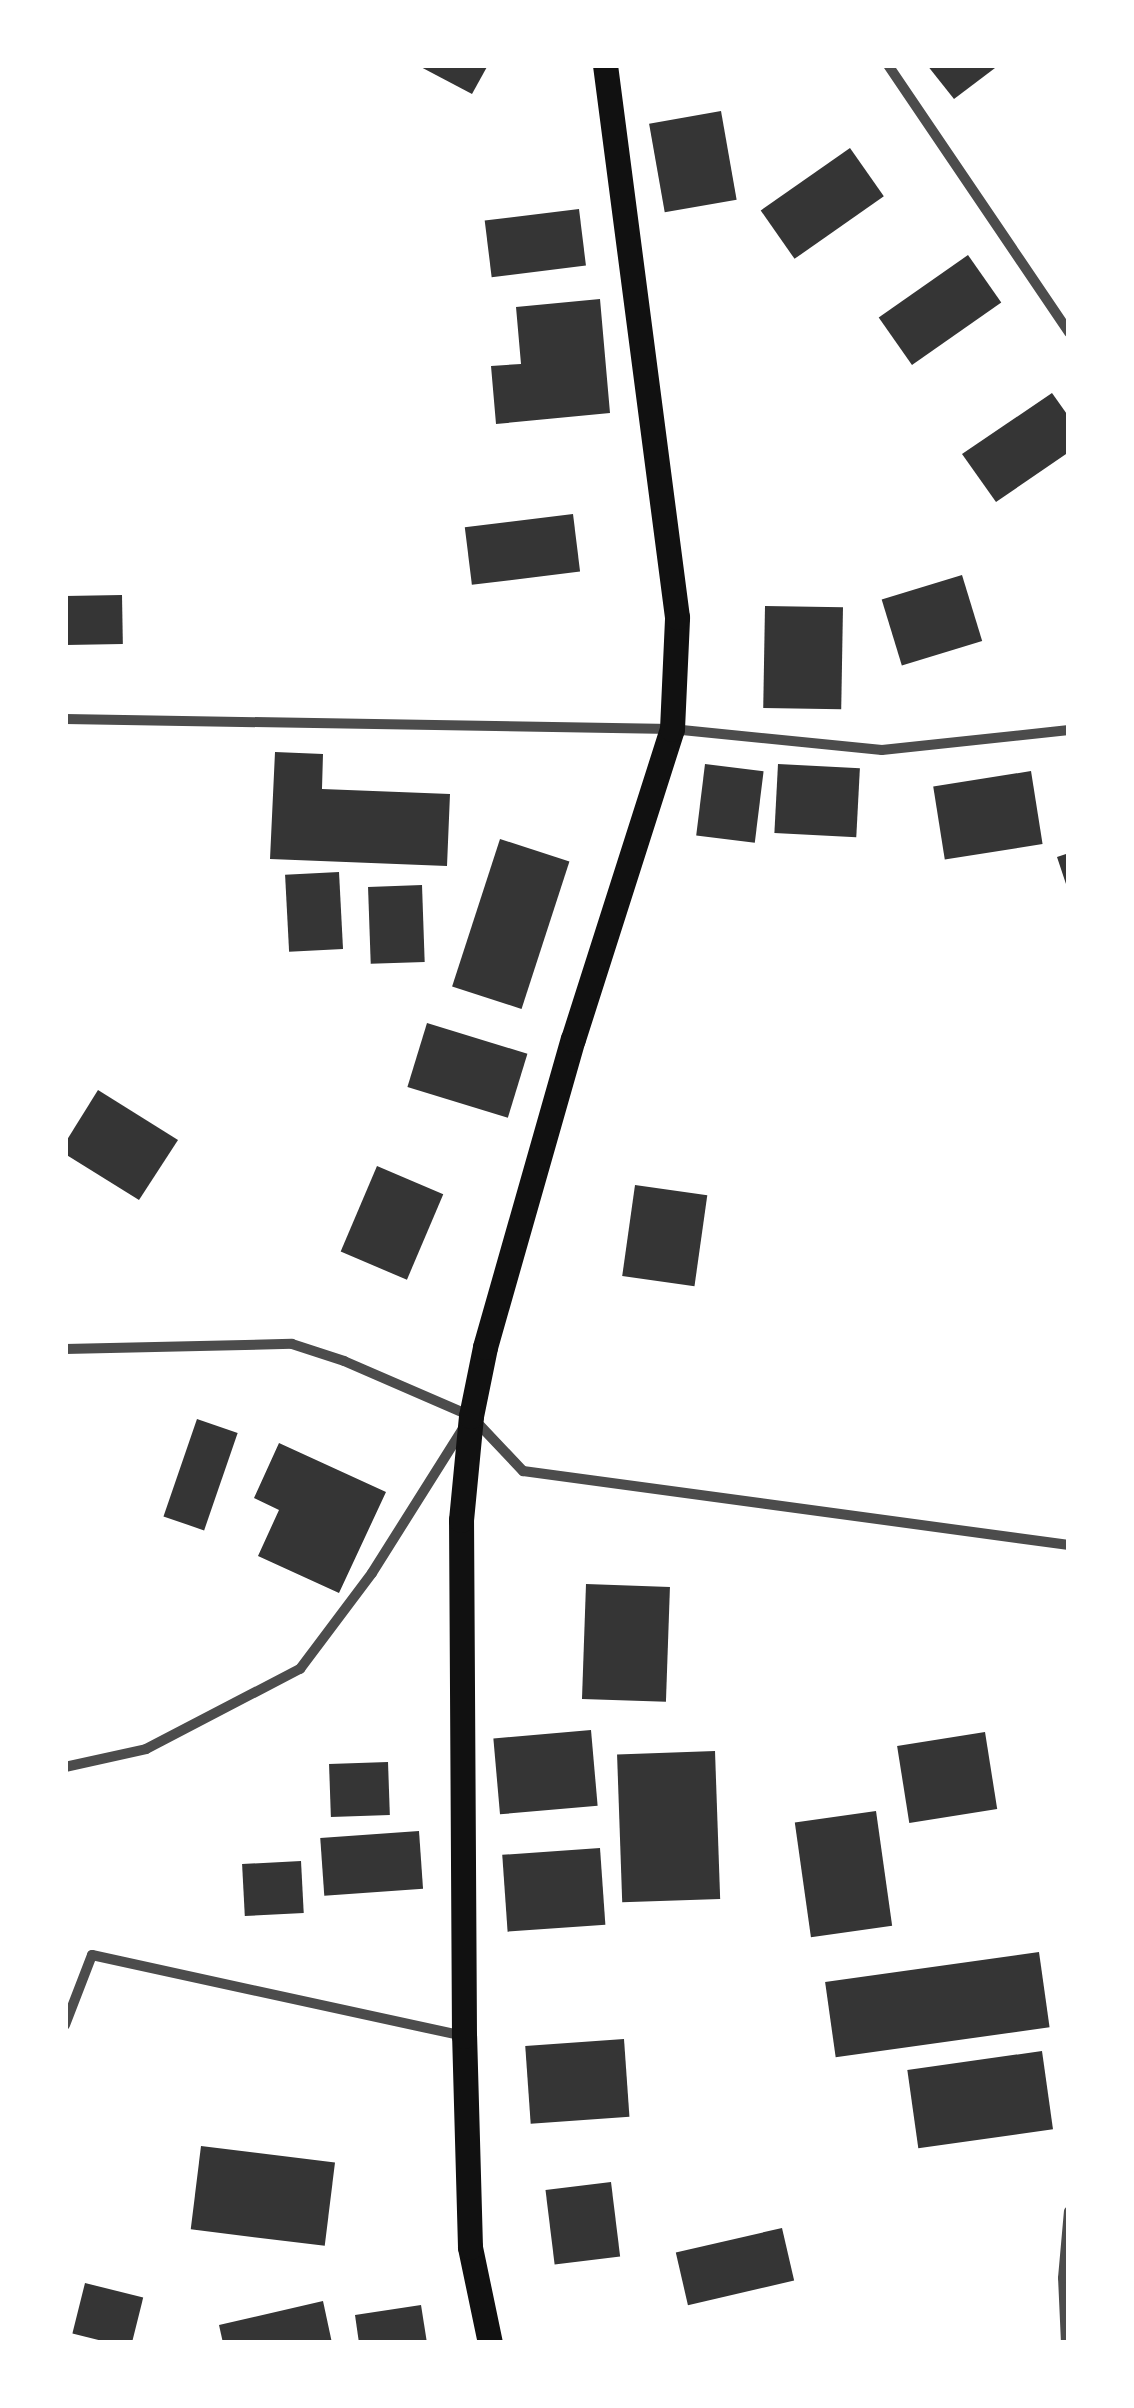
<!DOCTYPE html>
<style>
body{margin:0}
#map{position:relative;width:1134px;height:2408px;overflow:hidden;background:#fff;font-family:"Exo 2",sans-serif}
div>[style]{position:absolute}
.building>*{inset:0;background:#353535;transform-origin:0 0}
.minor>*{height:10px;margin:-5px;padding:0 5px;transform-origin:5px;border-radius:5px;background:#4c4c4c}
.primary>*{height:25px;margin:-12.5px;padding:0 12.5px;transform-origin:12.5px;border-radius:12.5px;background:#111}
span{translate:-50% -50%;white-space:nowrap;text-align:center;line-height:1.15;-webkit-text-stroke:8px #fff;paint-order:stroke}
.frame{position:absolute;inset:0;border:68px solid #fff;pointer-events:none}
</style>
<div id="map">
<div class="building">
<div style="clip-path:polygon(417px 65px,488px 65px,472px 94px)"></div>
<div style="clip-path:polygon(927px 65px,999px 65px,954px 99px)"></div>
<div style="left:721px;top:111px;width:90px;height:73px;rotate:80deg"></div>
<div style="left:850px;top:148px;width:59px;height:109px;rotate:55deg"></div>
<div style="left:579px;top:209px;width:57px;height:95px;rotate:83deg"></div>
<div style="left:968px;top:255px;width:58px;height:109px;rotate:55deg"></div>
<div style="clip-path:polygon(600px 299px,610px 413px,496px 424px,491px 366px,521px 364px,516px 307px)"></div>
<div style="clip-path:polygon(1052px 393px,1069px 417px,1069px 452px,996px 502px,962px 454px)"></div>
<div style="left:573px;top:514px;width:58px;height:109px;rotate:83deg"></div>
<div style="left:962px;top:575px;width:69px;height:84px;rotate:73deg"></div>
<div style="left:122px;top:595px;width:49px;height:57px;rotate:89deg"></div>
<div style="left:765px;top:606px;width:78px;height:102px;rotate:1deg"></div>
<div style="clip-path:polygon(275px 752px,323px 754px,322px 789px,450px 794px,447px 866px,270px 859px)"></div>
<div style="left:705px;top:764px;width:59px;height:72px;rotate:7deg"></div>
<div style="left:778px;top:764px;width:82px;height:69px;rotate:3deg"></div>
<div style="left:1031px;top:771px;width:74px;height:99px;rotate:81deg"></div>
<div style="left:500px;top:839px;width:73px;height:155px;rotate:18deg"></div>
<div style="clip-path:polygon(1069px 853px,1069px 890px,1068px 890px,1057px 857px)"></div>
<div style="left:339px;top:872px;width:77px;height:54px;rotate:87deg"></div>
<div style="left:422px;top:885px;width:77px;height:54px;rotate:88deg"></div>
<div style="left:427px;top:1023px;width:105px;height:67px;rotate:17deg"></div>
<div style="clip-path:polygon(98px 1090px,178px 1140px,139px 1200px,65px 1154px,65px 1143px)"></div>
<div style="left:377px;top:1166px;width:72px;height:93px;rotate:23deg"></div>
<div style="left:635px;top:1185px;width:73px;height:92px;rotate:8deg"></div>
<div style="left:197px;top:1419px;width:43px;height:103px;rotate:19deg"></div>
<div style="clip-path:polygon(279px 1443px,386px 1492px,339px 1593px,258px 1556px,279px 1510px,254px 1498px)"></div>
<div style="left:586px;top:1584px;width:84px;height:115px;rotate:2deg"></div>
<div style="left:591px;top:1730px;width:76px;height:98px;rotate:85deg"></div>
<div style="left:985px;top:1732px;width:78px;height:89px;rotate:81deg"></div>
<div style="left:715px;top:1751px;width:148px;height:98px;rotate:88deg"></div>
<div style="left:388px;top:1762px;width:53px;height:59px;rotate:88deg"></div>
<div style="left:876px;top:1811px;width:116px;height:82px;rotate:82deg"></div>
<div style="left:419px;top:1831px;width:58px;height:99px;rotate:86deg"></div>
<div style="left:600px;top:1848px;width:77px;height:98px;rotate:86deg"></div>
<div style="left:301px;top:1861px;width:52px;height:59px;rotate:87deg"></div>
<div style="left:1039px;top:1952px;width:76px;height:216px;rotate:82deg"></div>
<div style="left:624px;top:2039px;width:78px;height:99px;rotate:86deg"></div>
<div style="left:1042px;top:2051px;width:79px;height:136px;rotate:82deg"></div>
<div style="left:201px;top:2146px;width:135px;height:84px;rotate:7deg"></div>
<div style="left:611px;top:2182px;width:75px;height:66px;rotate:83deg"></div>
<div style="left:782px;top:2228px;width:54px;height:109px;rotate:77deg"></div>
<div style="left:85px;top:2283px;width:60px;height:52px;rotate:14deg"></div>
<div style="clip-path:polygon(323px 2301px,332px 2343px,223px 2343px,219px 2325px)"></div>
<div style="clip-path:polygon(421px 2305px,427px 2343px,359px 2343px,355px 2315px)"></div>
</div>
<div class="minor">
<div style="left:888px;top:65px;width:323px;rotate:55.9deg"></div>
<div style="left:65px;top:719px;width:607px;rotate:0.94deg"></div>
<div style="left:672px;top:729px;width:211px;rotate:5.7deg"></div>
<div style="left:882px;top:750px;width:188px;rotate:-6.1deg"></div>
<div style="left:65px;top:1349px;width:227px;rotate:-1.3deg"></div>
<div style="left:292px;top:1344px;width:55px;rotate:18.1deg"></div>
<div style="left:344px;top:1361px;width:138px;rotate:23.4deg"></div>
<div style="left:471px;top:1416px;width:76px;rotate:46.6deg"></div>
<div style="left:523px;top:1471px;width:551px;rotate:7.72deg"></div>
<div style="left:65px;top:1767px;width:83px;rotate:-12.5deg"></div>
<div style="left:146px;top:1749px;width:174px;rotate:-27.5deg"></div>
<div style="left:300px;top:1669px;width:120px;rotate:-53.1deg"></div>
<div style="left:372px;top:1573px;width:173px;rotate:-57.8deg"></div>
<div style="left:65px;top:2025px;width:75px;rotate:-68.9deg"></div>
<div style="left:92px;top:1955px;width:379px;rotate:12.3deg"></div>
<div style="left:1066px;top:2343px;width:65px;rotate:-92.6deg"></div>
<div style="left:1063px;top:2278px;width:67px;rotate:-84.9deg"></div>
</div>
<div class="primary">
<div style="left:490px;top:2343px;width:98px;rotate:-101.8deg"></div>
<div style="left:470px;top:2247px;width:211px;rotate:-91.6deg"></div>
<div style="left:464px;top:2036px;width:516px;rotate:-90.33deg"></div>
<div style="left:461px;top:1520px;width:104px;rotate:-84.5deg"></div>
<div style="left:471px;top:1416px;width:70px;rotate:-78.5deg"></div>
<div style="left:485px;top:1347px;width:320px;rotate:-74.1deg"></div>
<div style="left:573px;top:1039px;width:325px;rotate:-72.3deg"></div>
<div style="left:672px;top:729px;width:112px;rotate:-87.4deg"></div>
<div style="left:677px;top:617px;width:557px;rotate:-97.43deg"></div>
</div>
<div class="frame"></div>
</div>
